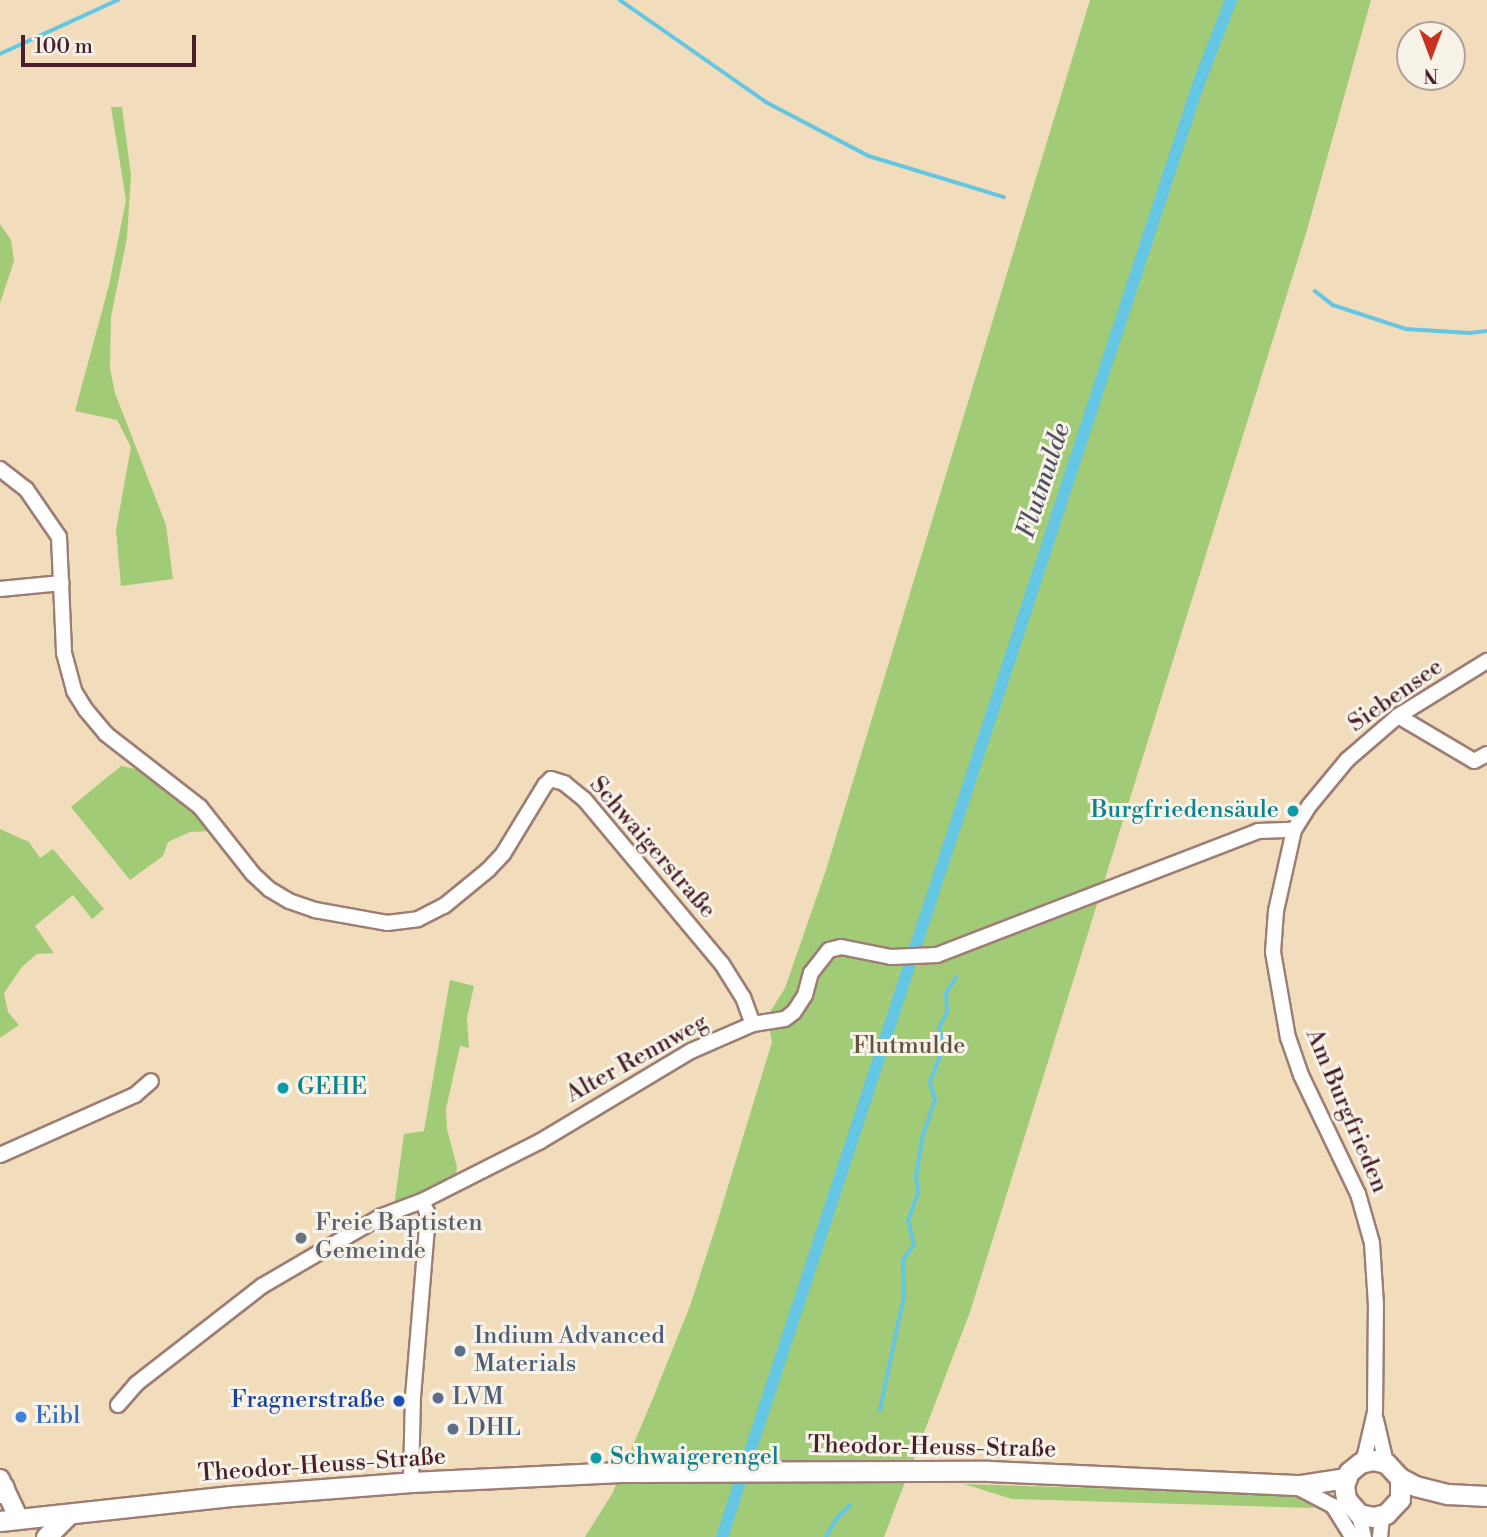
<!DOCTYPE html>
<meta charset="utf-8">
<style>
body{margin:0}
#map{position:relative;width:1487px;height:1537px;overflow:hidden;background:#f1ddbc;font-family:"Libre Bodoni",serif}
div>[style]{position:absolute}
.green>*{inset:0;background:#a2cb77}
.stream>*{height:3.5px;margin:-1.75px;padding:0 1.75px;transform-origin:1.75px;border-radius:1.75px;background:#65c6e3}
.canal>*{height:12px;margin:-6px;padding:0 6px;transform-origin:6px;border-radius:6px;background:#65c6e3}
.roads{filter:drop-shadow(2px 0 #9e7e74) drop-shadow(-2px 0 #9e7e74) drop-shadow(0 2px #9e7e74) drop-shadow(0 -2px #9e7e74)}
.minor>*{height:14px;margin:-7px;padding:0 7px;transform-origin:7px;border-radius:7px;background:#fff}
.tertiary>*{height:18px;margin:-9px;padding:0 9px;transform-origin:9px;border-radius:9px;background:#fff}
.secondary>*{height:19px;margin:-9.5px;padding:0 9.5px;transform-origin:9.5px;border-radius:9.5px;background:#fff}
.dots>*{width:19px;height:19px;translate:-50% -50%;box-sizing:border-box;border:4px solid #f7f3e8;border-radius:50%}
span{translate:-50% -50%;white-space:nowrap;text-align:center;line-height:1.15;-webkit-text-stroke:6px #f7f3e8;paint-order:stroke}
.street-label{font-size:24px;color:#4a1f2b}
.culture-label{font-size:24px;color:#0d838f}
.right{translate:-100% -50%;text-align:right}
.left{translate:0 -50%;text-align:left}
.park-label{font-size:24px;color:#645342}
.worship-label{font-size:24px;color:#5b616d}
.service-label{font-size:24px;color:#4e5e75}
.transit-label{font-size:24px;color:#164399}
.shop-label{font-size:24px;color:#366cbe}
.water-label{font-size:26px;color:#525162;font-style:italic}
.north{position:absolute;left:1396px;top:21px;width:70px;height:70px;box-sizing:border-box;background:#f7f3e8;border:2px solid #b29e9c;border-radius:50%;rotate:180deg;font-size:19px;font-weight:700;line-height:28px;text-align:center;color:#4a1f2b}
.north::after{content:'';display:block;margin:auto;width:24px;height:32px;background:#c8321e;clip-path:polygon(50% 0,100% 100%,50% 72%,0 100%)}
.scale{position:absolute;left:21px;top:35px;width:175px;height:32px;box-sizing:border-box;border:4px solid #4a1f2b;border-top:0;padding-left:9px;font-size:21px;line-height:24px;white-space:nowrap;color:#4a1f2b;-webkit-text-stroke:5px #f7f3e8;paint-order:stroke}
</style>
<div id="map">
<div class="green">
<div style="clip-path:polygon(1090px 0,1371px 0,1307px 230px,970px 1312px,884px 1537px,585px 1537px,612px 1494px,651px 1403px,690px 1306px,715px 1229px,772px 1042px,767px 1017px,785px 988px,826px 870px)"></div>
<div style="clip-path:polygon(111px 107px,122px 107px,131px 175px,127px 238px,111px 317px,110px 368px,115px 393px,166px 525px,173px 579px,121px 586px,116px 530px,131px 447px,117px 420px,75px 411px,109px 285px,126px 200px)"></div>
<div style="clip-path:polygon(0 224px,11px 240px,14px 261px,0 303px)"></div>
<div style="clip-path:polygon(121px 766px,141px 770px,193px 812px,209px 831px,190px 832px,168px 842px,163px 856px,130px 880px,71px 807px)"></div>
<div style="clip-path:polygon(0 829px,29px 842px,40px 858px,53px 849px,104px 909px,92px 919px,73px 895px,35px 926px,54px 953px,37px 954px,22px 967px,4px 993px,8px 1012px,19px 1025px,0 1038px)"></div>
<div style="clip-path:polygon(450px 980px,474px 986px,467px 1018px,469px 1048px,460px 1046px,446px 1109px,447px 1129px,457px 1167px,456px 1176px,394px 1206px,404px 1134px,424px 1131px)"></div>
<div style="clip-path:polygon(964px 1484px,1303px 1495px,1314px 1508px,1012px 1499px)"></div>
</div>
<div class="stream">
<div style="left:620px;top:0;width:178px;rotate:34.9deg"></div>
<div style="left:766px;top:102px;width:116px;rotate:27.7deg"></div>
<div style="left:869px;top:156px;width:141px;rotate:16.9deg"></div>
<div style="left:0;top:54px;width:130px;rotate:-24.6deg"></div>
<div style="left:1315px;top:291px;width:23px;rotate:38deg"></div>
<div style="left:1333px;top:305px;width:77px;rotate:18.2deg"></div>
<div style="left:1406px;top:329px;width:64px;rotate:3.6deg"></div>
<div style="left:1470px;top:333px;width:17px;rotate:-7deg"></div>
<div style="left:880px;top:1410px;width:116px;rotate:-78.1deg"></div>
<div style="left:904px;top:1296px;width:36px;rotate:-92deg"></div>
<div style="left:903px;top:1260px;width:19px;rotate:-54deg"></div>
<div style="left:914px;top:1245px;width:25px;rotate:-104deg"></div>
<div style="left:908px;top:1221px;width:29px;rotate:-70deg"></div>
<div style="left:918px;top:1194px;width:18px;rotate:-96deg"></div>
<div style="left:916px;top:1176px;width:42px;rotate:-80.3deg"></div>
<div style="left:923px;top:1135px;width:37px;rotate:-71deg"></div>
<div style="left:935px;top:1100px;width:19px;rotate:-106deg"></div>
<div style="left:930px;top:1082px;width:39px;rotate:-69deg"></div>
<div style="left:944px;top:1046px;width:19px;rotate:-106deg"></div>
<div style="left:939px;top:1028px;width:18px;rotate:-63deg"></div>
<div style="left:947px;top:1012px;width:19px;rotate:-93deg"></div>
<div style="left:946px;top:993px;width:18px;rotate:-56deg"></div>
<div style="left:826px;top:1537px;width:22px;rotate:-60deg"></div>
<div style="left:837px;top:1518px;width:18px;rotate:-43deg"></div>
</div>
<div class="canal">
<div style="left:722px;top:1537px;width:1525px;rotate:-71.85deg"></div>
<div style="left:1197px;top:88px;width:94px;rotate:-68.9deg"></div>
</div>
<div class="roads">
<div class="minor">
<div style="left:0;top:469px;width:33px;rotate:38deg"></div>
<div style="left:26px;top:489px;width:58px;rotate:55.5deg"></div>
<div style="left:59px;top:537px;width:116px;rotate:87.5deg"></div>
<div style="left:64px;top:653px;width:39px;rotate:75deg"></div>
<div style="left:74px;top:691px;width:22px;rotate:58deg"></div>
<div style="left:86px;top:710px;width:31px;rotate:50deg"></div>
<div style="left:106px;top:734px;width:119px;rotate:37.8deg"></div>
<div style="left:200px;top:807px;width:85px;rotate:51.7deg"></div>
<div style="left:253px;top:874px;width:22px;rotate:43deg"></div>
<div style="left:269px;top:889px;width:23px;rotate:31deg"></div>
<div style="left:289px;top:901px;width:28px;rotate:19deg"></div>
<div style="left:315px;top:910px;width:73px;rotate:10.2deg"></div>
<div style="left:387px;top:923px;width:31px;rotate:-7deg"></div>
<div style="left:418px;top:919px;width:29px;rotate:-27deg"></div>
<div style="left:444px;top:906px;width:57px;rotate:-39.3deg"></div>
<div style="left:488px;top:870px;width:22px;rotate:-47deg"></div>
<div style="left:503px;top:854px;width:81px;rotate:-58.7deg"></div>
<div style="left:545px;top:785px;width:8px;rotate:-45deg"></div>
<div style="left:551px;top:779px;width:14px;rotate:17deg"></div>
<div style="left:564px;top:783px;width:26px;rotate:39deg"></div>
<div style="left:584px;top:799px;width:215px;rotate:50.1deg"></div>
<div style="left:722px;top:964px;width:39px;rotate:58deg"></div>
<div style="left:743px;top:997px;width:29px;rotate:70deg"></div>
<div style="left:0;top:589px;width:62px;rotate:-5.5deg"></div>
<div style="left:1398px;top:716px;width:88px;rotate:30.6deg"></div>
<div style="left:1474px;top:761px;width:15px;rotate:-28deg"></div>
<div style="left:0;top:1155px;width:148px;rotate:-24deg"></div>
<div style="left:135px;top:1095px;width:21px;rotate:-41deg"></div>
<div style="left:118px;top:1405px;width:28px;rotate:-49deg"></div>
<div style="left:136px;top:1384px;width:160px;rotate:-37.9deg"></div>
<div style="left:262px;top:1286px;width:139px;rotate:-30.3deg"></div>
<div style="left:382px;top:1216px;width:43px;rotate:-20.6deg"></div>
<div style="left:422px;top:1201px;width:131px;rotate:-26.8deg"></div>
<div style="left:539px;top:1142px;width:177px;rotate:-30.9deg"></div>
<div style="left:691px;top:1051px;width:68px;rotate:-23.5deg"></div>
<div style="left:753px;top:1024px;width:32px;rotate:-9deg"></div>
<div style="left:785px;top:1019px;width:11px;rotate:-38deg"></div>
<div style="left:794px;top:1012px;width:20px;rotate:-57deg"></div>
<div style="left:805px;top:995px;width:23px;rotate:-75deg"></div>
<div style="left:811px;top:973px;width:29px;rotate:-52deg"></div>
<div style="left:829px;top:950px;width:12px;rotate:-14deg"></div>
<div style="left:841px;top:947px;width:51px;rotate:11.3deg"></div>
<div style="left:891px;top:957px;width:46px;rotate:-2.5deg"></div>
<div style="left:937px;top:955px;width:344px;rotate:-21.1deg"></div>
<div style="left:1258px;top:831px;width:36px;rotate:-2deg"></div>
<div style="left:1376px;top:1420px;width:44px;rotate:76.9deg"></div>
<div style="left:1360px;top:1463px;width:9px;rotate:-58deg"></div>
<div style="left:1365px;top:1455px;width:44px;rotate:-76.9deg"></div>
<div style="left:1375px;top:1412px;width:107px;rotate:-89.5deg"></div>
<div style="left:1376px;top:1305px;width:62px;rotate:-93.7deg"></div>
<div style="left:1372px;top:1243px;width:51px;rotate:-105.9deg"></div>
<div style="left:1358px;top:1194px;width:132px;rotate:-115.6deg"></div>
<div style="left:1301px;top:1075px;width:39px;rotate:-109deg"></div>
<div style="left:1288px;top:1038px;width:87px;rotate:-99.9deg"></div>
<div style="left:1273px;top:952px;width:41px;rotate:-85.8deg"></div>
<div style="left:1276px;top:911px;width:83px;rotate:-77.5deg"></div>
<div style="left:1294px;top:830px;width:28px;rotate:-58deg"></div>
<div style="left:1309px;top:806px;width:60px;rotate:-50.4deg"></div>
<div style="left:1347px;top:760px;width:67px;rotate:-40.8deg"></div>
<div style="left:1398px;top:716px;width:105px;rotate:-31.7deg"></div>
<div style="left:411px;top:1482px;width:85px;rotate:-88.7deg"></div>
<div style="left:413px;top:1397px;width:171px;rotate:-85.3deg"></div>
<div style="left:427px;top:1227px;width:15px;rotate:-90deg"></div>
<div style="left:427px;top:1212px;width:12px;rotate:-114deg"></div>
<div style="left:1297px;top:1487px;width:41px;rotate:27.8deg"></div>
<div style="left:1333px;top:1506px;width:36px;rotate:58deg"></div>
<div style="left:1359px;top:1514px;width:24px;rotate:78deg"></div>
<div style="left:1380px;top:1537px;width:19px;rotate:-84deg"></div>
<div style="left:1382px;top:1518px;width:6px;rotate:-45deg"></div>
</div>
<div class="tertiary">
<div style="left:0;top:1479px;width:44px;rotate:64.6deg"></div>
</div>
<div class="secondary">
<div style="left:1400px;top:1478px;width:21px;rotate:90deg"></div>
<div style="left:1400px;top:1499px;width:21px;rotate:133deg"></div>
<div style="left:1386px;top:1514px;width:13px;rotate:167deg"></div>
<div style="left:1373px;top:1517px;width:14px;rotate:-168deg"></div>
<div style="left:1359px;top:1514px;width:20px;rotate:-131deg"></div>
<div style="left:1346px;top:1499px;width:14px;rotate:-98deg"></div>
<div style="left:1344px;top:1485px;width:14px;rotate:-69deg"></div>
<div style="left:1349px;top:1472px;width:14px;rotate:-39deg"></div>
<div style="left:1360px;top:1463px;width:13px;rotate:-13deg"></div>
<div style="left:1373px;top:1460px;width:13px;rotate:13deg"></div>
<div style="left:1386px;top:1463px;width:21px;rotate:47deg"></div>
<div style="left:1400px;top:1478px;width:17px;rotate:28deg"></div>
<div style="left:1415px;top:1486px;width:34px;rotate:14deg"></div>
<div style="left:1448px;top:1494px;width:39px;rotate:3deg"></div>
<div style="left:0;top:1493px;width:7px;rotate:-56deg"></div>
<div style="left:0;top:1521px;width:232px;rotate:-6.2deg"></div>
<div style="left:231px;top:1496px;width:181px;rotate:-4.4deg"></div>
<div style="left:411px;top:1482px;width:210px;rotate:-2.7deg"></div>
<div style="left:621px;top:1472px;width:368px;rotate:-0.2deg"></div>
<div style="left:989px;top:1471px;width:312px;rotate:2.6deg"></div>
<div style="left:1301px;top:1485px;width:46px;rotate:-8.8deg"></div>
<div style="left:46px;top:1537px;width:33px;rotate:-45deg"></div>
</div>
</div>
<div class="dots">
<div style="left:1293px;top:811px;background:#0f9aa8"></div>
<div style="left:283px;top:1088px;background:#0f9aa8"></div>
<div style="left:301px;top:1238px;background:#6b7280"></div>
<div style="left:460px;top:1351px;background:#5c6f8a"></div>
<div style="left:438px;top:1398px;background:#5c6f8a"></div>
<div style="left:399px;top:1401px;background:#1a4fb4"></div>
<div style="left:21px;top:1417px;background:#3f7fe0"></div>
<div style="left:453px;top:1429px;background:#5c6f8a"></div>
<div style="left:596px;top:1458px;background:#0f9aa8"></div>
</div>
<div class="street-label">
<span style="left:1396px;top:696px;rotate:-35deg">Siebensee</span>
<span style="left:652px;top:848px;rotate:49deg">Schwaigerstraße</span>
<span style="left:637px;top:1059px;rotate:-29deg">Alter Rennweg</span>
<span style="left:1346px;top:1111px;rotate:67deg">Am Burgfrieden</span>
<span style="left:932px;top:1448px;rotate:1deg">Theodor-Heuss-Straße</span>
<span style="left:322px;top:1466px;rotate:-4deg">Theodor-Heuss-Straße</span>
</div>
<div class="culture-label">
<span class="right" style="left:1279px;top:811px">Burgfriedensäule</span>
<span class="left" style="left:297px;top:1088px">GEHE</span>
<span class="left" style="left:610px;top:1458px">Schwaigerengel</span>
</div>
<div class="park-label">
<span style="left:909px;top:1047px">Flutmulde</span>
</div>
<div class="worship-label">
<span class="left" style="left:315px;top:1238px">Freie Baptisten<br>Gemeinde</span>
</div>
<div class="service-label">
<span class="left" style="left:474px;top:1351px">Indium Advanced<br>Materials</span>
<span class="left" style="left:452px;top:1398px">LVM</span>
<span class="left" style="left:467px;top:1429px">DHL</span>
</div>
<div class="transit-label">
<span class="right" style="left:385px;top:1401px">Fragnerstraße</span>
</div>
<div class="shop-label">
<span class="left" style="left:35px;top:1417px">Eibl</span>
</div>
<div class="water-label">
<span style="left:1044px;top:481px;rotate:-72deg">Flutmulde</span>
</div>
<div class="north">N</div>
<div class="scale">100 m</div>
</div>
